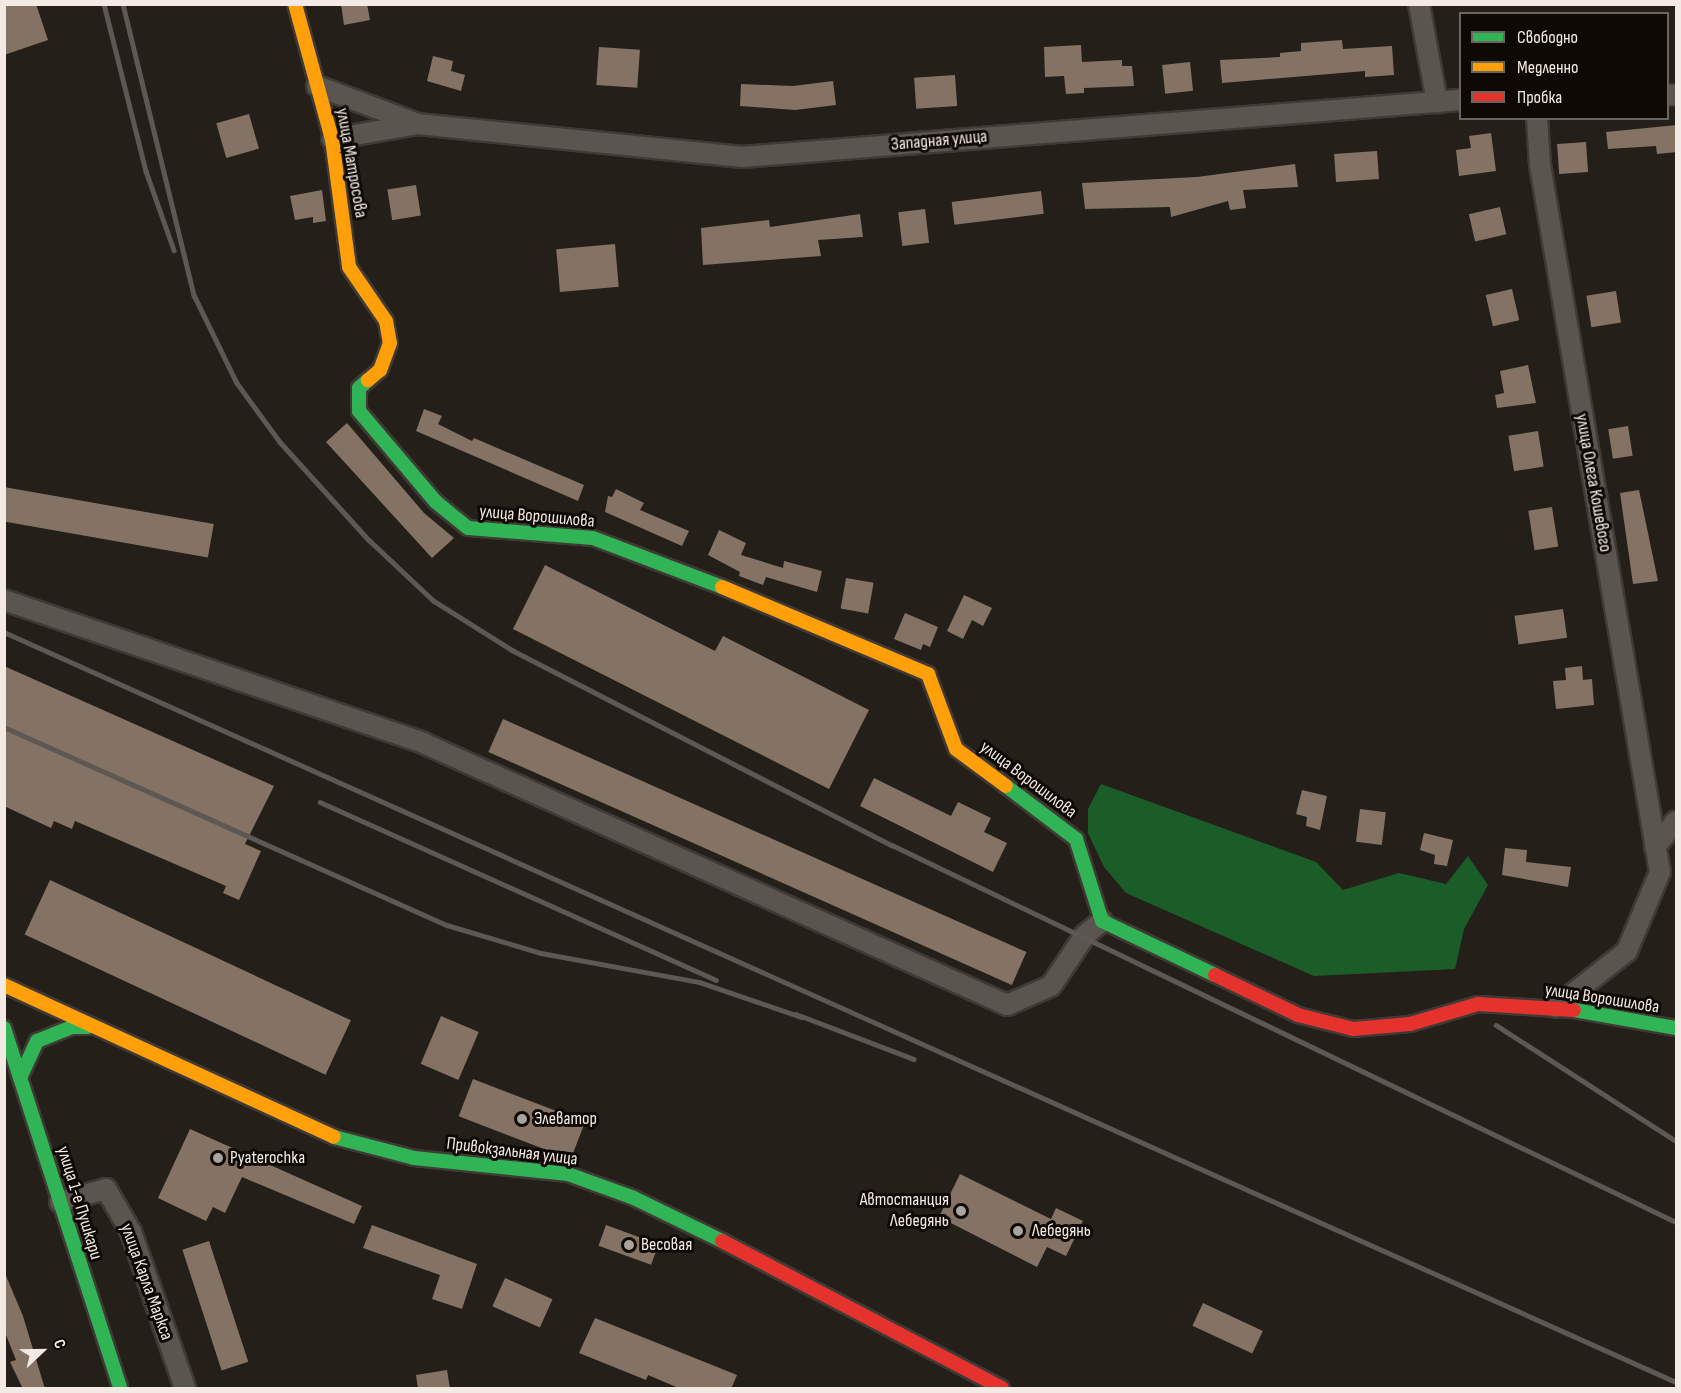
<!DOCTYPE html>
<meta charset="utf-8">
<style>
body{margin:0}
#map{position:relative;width:1681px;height:1393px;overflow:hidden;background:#251f19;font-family:"Sofia Sans Condensed",sans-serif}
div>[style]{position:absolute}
.forest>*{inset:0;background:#1b5d29}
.building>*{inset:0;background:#847364;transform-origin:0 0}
.roads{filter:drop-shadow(2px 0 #3f3a36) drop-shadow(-2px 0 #3f3a36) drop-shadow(0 2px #3f3a36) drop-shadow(0 -2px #3f3a36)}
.street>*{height:20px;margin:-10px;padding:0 10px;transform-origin:10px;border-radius:10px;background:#5b554f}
.fast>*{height:14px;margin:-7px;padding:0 7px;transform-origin:7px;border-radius:7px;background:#30b455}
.slow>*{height:14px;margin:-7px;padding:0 7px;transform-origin:7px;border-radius:7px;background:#ff9f0a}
.jam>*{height:14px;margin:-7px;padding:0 7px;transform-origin:7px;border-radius:7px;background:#e5322d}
.rail>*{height:4.5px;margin:-2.25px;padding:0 2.25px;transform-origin:2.25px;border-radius:2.25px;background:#5d5854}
.dots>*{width:16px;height:16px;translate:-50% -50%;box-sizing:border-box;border:3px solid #0f0905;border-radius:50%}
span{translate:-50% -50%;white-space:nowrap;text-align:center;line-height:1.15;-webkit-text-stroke:6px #0f0905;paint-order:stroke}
.street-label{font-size:18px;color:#f3eae3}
.poi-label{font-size:18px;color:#f3eae3}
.left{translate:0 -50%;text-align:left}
.right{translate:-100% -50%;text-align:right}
.frame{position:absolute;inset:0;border:6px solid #f3eae3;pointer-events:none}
.legend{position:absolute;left:1459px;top:12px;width:210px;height:108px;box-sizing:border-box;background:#0f0905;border:2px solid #6a635e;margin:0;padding:8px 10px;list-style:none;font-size:18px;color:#f3eae3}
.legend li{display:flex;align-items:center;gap:12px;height:30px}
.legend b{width:30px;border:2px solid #6a635e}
.north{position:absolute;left:12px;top:1321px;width:60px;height:60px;-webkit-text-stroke:4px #0f0905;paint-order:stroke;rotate:68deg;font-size:16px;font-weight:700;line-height:24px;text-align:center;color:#f3eae3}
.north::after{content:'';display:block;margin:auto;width:21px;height:27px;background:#f3eae3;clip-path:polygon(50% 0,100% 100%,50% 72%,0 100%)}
</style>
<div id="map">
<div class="forest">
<div style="clip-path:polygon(1101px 784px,1316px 862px,1343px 890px,1399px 873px,1446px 884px,1468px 856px,1488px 885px,1464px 929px,1455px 969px,1314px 976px,1126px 893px,1104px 867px,1088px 833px,1088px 809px)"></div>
</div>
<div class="building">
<div style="clip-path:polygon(4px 4px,36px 4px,48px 40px,4px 55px)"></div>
<div style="clip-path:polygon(341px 4px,367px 4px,370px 20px,344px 25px)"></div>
<div style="clip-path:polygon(1342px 40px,1343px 49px,1392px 46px,1394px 75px,1365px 77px,1365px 71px,1222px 83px,1220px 60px,1280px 57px,1280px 53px,1301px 51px,1301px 43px)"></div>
<div style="clip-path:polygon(1081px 45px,1082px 62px,1122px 60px,1122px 66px,1132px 66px,1134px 86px,1084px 88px,1084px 93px,1066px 94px,1064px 76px,1045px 77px,1044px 47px)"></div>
<div style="left:599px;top:47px;width:41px;height:38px;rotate:4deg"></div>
<div style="clip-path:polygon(433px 56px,453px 61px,451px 71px,465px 75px,461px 91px,427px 81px)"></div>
<div style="left:1190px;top:62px;width:29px;height:28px;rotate:84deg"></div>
<div style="left:955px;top:75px;width:31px;height:41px;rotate:86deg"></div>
<div style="clip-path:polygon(833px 81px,836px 105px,795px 110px,740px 106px,741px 84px,793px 86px)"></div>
<div style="left:249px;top:114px;width:36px;height:34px;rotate:74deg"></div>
<div style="clip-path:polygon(1677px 125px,1677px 152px,1657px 154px,1656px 146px,1608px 149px,1606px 132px)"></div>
<div style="clip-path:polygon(1491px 133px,1496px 171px,1459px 176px,1456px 150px,1471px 148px,1469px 136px)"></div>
<div style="left:1586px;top:142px;width:30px;height:29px;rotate:86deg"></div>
<div style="left:1377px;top:151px;width:28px;height:43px;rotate:86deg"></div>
<div style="clip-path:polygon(1295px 164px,1298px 187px,1243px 190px,1246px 208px,1230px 210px,1228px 201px,1171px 217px,1170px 207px,1085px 209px,1082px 183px,1197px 177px)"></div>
<div style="left:416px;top:185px;width:31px;height:29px;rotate:81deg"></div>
<div style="clip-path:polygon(322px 190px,326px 221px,313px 223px,313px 217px,295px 220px,290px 196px)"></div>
<div style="left:1041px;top:191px;width:23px;height:90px;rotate:83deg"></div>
<div style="left:1500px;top:207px;width:28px;height:32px;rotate:77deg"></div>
<div style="left:925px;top:209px;width:34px;height:27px;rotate:83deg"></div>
<div style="clip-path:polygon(860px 214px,863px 237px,818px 240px,821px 256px,703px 265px,701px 228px,769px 220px,770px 227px)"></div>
<div style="left:615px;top:244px;width:43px;height:59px;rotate:85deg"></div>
<div style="left:1512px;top:289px;width:32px;height:27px;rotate:77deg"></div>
<div style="left:1616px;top:291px;width:32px;height:30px;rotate:81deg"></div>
<div style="clip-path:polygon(1528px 365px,1536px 403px,1497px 408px,1495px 395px,1504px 393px,1500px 371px)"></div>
<div style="clip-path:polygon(424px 409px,442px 416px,438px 424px,472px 441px,474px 438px,584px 485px,578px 501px,416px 431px)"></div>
<div style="clip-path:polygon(347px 423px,424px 513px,454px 538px,432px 558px,326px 442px)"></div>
<div style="left:1628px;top:426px;width:30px;height:20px;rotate:81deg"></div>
<div style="left:1538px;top:431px;width:36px;height:30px;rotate:81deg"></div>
<div style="left:4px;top:487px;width:213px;height:34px;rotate:10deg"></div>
<div style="clip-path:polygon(616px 489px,644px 503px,640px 510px,689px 531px,682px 546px,605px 512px,608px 496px,612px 497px)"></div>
<div style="clip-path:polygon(1639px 490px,1658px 581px,1633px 584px,1620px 493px)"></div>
<div style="left:1552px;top:507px;width:40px;height:24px;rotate:81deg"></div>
<div style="clip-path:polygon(719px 530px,746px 543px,741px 555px,783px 568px,784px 561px,822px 571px,817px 592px,766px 577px,763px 585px,739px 576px,740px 572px,708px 555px)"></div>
<div style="clip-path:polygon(545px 565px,715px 651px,723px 636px,869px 710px,829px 789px,513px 629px)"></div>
<div style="left:846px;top:578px;width:28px;height:31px;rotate:10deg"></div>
<div style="clip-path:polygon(964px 595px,992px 608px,983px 626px,972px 620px,963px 639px,947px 631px)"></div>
<div style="left:1563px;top:609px;width:29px;height:49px;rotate:82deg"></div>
<div style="clip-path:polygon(905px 613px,938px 627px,930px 647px,923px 644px,921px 650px,894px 639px)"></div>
<div style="clip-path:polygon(4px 666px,274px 786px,245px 844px,261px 851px,239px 900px,223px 893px,226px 886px,75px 821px,72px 829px,54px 821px,51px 828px,4px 806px)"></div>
<div style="clip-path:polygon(1582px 666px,1583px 680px,1592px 679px,1594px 705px,1556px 709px,1553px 681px,1566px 680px,1565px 668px)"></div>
<div style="left:503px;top:719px;width:573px;height:36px;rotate:24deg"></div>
<div style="clip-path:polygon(874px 778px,951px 816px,958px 802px,991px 818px,984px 832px,1007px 843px,993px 872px,860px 806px)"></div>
<div style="clip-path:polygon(1302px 790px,1327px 796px,1320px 830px,1306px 826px,1307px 817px,1296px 814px)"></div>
<div style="left:1360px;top:809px;width:26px;height:33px;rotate:7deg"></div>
<div style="clip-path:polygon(1424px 833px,1453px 840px,1447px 866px,1434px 864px,1435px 855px,1420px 850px)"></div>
<div style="clip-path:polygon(1505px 848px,1527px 850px,1526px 862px,1571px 867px,1568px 887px,1502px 875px)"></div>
<div style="left:50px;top:880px;width:332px;height:60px;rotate:25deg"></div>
<div style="left:441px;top:1016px;width:41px;height:52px;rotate:23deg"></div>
<div style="left:473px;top:1079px;width:120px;height:40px;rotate:21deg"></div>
<div style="clip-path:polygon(190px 1129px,362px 1206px,354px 1224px,242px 1177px,225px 1213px,213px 1207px,206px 1221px,158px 1198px)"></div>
<div style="clip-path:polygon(960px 1174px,1051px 1219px,1056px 1208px,1083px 1221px,1066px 1256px,1047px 1247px,1037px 1267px,939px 1217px)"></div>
<div style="clip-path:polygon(372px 1225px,477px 1264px,462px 1309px,432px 1299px,440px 1275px,363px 1248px)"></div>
<div style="left:606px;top:1225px;width:56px;height:22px;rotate:20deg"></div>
<div style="left:209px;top:1241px;width:127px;height:28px;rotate:72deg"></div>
<div style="clip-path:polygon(4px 1271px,23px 1316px,45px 1389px,23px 1389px,10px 1362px,16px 1360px,4px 1330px)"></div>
<div style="left:505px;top:1278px;width:52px;height:31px;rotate:24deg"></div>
<div style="left:1203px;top:1303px;width:66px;height:25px;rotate:25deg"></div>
<div style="clip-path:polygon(595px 1318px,737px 1375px,731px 1389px,681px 1389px,648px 1375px,646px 1380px,579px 1353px)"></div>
<div style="clip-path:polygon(447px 1370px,450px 1389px,418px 1389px,416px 1375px)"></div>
</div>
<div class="roads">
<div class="street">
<div style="left:1419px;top:4px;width:100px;rotate:79.6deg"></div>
<div style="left:317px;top:86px;width:108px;rotate:20.6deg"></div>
<div style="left:418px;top:124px;width:87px;rotate:170.1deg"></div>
<div style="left:1668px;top:95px;width:8px"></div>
<div style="left:1537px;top:118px;width:47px;rotate:86.3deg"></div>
<div style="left:1540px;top:165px;width:717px;rotate:80.37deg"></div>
<div style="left:1660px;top:872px;width:86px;rotate:112.7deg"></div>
<div style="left:1627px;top:951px;width:90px;rotate:141.7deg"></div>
<div style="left:418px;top:124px;width:326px;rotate:5.8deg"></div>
<div style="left:742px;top:157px;width:720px;rotate:-4.54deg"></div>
<div style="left:4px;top:600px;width:443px;rotate:18.8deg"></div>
<div style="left:423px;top:743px;width:640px;rotate:24.16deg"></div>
<div style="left:1007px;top:1005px;width:48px;rotate:-23.4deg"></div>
<div style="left:1051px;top:986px;width:61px;rotate:-56.3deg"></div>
<div style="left:1085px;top:935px;width:22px;rotate:-39deg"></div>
<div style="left:1655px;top:847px;width:33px;rotate:-51deg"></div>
<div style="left:60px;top:1202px;width:48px;rotate:-15.8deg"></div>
<div style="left:106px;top:1189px;width:50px;rotate:59.8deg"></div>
<div style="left:131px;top:1232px;width:165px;rotate:70.9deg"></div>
</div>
<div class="fast">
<div style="left:368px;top:380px;width:12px;rotate:138deg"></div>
<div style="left:359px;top:388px;width:23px;rotate:90deg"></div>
<div style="left:359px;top:411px;width:119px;rotate:49.8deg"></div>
<div style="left:436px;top:502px;width:41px;rotate:39.1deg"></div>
<div style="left:468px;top:528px;width:125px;rotate:4.6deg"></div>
<div style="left:593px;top:538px;width:138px;rotate:20.8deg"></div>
<div style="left:1006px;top:786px;width:88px;rotate:37.1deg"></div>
<div style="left:1076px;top:839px;width:86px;rotate:72.4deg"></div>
<div style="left:1102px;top:921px;width:125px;rotate:25.5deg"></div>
<div style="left:1574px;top:1010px;width:104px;rotate:10deg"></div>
<div style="left:4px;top:1028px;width:378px;rotate:72.1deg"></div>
<div style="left:20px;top:1078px;width:41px;rotate:-65.3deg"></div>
<div style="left:37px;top:1041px;width:37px;rotate:-22deg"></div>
<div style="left:71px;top:1027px;width:17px"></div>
<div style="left:334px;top:1137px;width:83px;rotate:14.7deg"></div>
<div style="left:414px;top:1158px;width:155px;rotate:5.9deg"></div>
<div style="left:568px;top:1174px;width:70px;rotate:20deg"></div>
<div style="left:634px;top:1198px;width:98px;rotate:26deg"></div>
</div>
<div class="slow">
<div style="left:295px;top:4px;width:140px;rotate:74.7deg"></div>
<div style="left:332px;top:139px;width:129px;rotate:82.4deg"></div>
<div style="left:349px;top:267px;width:65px;rotate:55.6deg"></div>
<div style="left:386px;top:321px;width:22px;rotate:80deg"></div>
<div style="left:390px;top:343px;width:29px;rotate:110deg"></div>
<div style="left:380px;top:370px;width:16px;rotate:140deg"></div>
<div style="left:722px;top:587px;width:224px;rotate:22.9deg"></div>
<div style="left:928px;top:674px;width:80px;rotate:69.5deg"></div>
<div style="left:956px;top:749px;width:62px;rotate:36.5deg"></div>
<div style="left:4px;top:985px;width:363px;rotate:24.7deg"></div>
</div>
<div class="jam">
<div style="left:1215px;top:975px;width:92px;rotate:25.7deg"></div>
<div style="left:1298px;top:1015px;width:57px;rotate:14.3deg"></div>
<div style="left:1353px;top:1029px;width:57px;rotate:-5deg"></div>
<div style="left:1410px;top:1024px;width:71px;rotate:-16.4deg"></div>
<div style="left:1478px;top:1004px;width:96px;rotate:3.6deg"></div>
<div style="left:722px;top:1241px;width:316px;rotate:27.7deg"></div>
</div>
</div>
<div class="rail">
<div style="left:104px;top:4px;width:172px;rotate:75.9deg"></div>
<div style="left:146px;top:171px;width:84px;rotate:70.5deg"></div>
<div style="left:123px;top:4px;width:300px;rotate:76.3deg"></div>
<div style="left:194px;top:295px;width:98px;rotate:64deg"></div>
<div style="left:237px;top:383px;width:73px;rotate:53.9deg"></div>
<div style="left:280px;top:442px;width:132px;rotate:47.8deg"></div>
<div style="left:369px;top:540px;width:89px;rotate:43.2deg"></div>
<div style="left:434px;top:601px;width:92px;rotate:32.1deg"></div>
<div style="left:512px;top:650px;width:427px;rotate:27.2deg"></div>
<div style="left:892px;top:845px;width:870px;rotate:25.68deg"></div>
<div style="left:4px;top:632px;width:1833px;rotate:24.16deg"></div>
<div style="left:4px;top:727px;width:485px;rotate:24.1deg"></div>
<div style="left:447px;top:925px;width:98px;rotate:16.6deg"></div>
<div style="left:541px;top:953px;width:161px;rotate:10.4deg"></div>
<div style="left:699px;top:982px;width:109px;rotate:18.8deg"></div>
<div style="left:320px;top:802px;width:434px;rotate:24.2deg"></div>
<div style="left:796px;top:1014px;width:126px;rotate:20.9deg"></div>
<div style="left:1496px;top:1025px;width:214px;rotate:32.8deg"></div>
</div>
<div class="dots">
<div style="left:522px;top:1119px;background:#aba39c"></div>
<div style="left:218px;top:1158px;background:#aba39c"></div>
<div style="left:961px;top:1211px;background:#aba39c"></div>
<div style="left:1018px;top:1231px;background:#aba39c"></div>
<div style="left:629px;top:1245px;background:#aba39c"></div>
</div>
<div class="street-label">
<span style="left:939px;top:141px;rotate:-5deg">Западная улица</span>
<span style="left:351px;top:163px;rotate:80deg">улица Матросова</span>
<span style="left:1593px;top:483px;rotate:80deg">улица Олега Кошевого</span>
<span style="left:537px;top:517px;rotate:5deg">улица Ворошилова</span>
<span style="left:1028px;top:780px;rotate:37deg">улица Ворошилова</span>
<span style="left:1602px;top:999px;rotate:9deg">улица Ворошилова</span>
<span style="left:512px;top:1152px;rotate:7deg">Привокзальная улица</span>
<span style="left:79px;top:1203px;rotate:73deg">улица 1-е Пушкари</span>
<span style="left:146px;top:1282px;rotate:70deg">улица Карла Маркса</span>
</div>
<div class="poi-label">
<span class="left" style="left:534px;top:1119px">Элеватор</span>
<span class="left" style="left:230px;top:1158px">Pyaterochka</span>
<span class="right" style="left:949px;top:1211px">Автостанция<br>Лебедянь</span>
<span class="left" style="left:1032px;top:1231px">Лебедянь</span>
<span class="left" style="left:641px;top:1245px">Весовая</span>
</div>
<div class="frame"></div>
<ul class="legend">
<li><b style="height:8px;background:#30b455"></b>Свободно</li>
<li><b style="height:8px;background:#ff9f0a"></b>Медленно</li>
<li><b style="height:8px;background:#e5322d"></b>Пробка</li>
</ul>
<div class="north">С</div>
</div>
